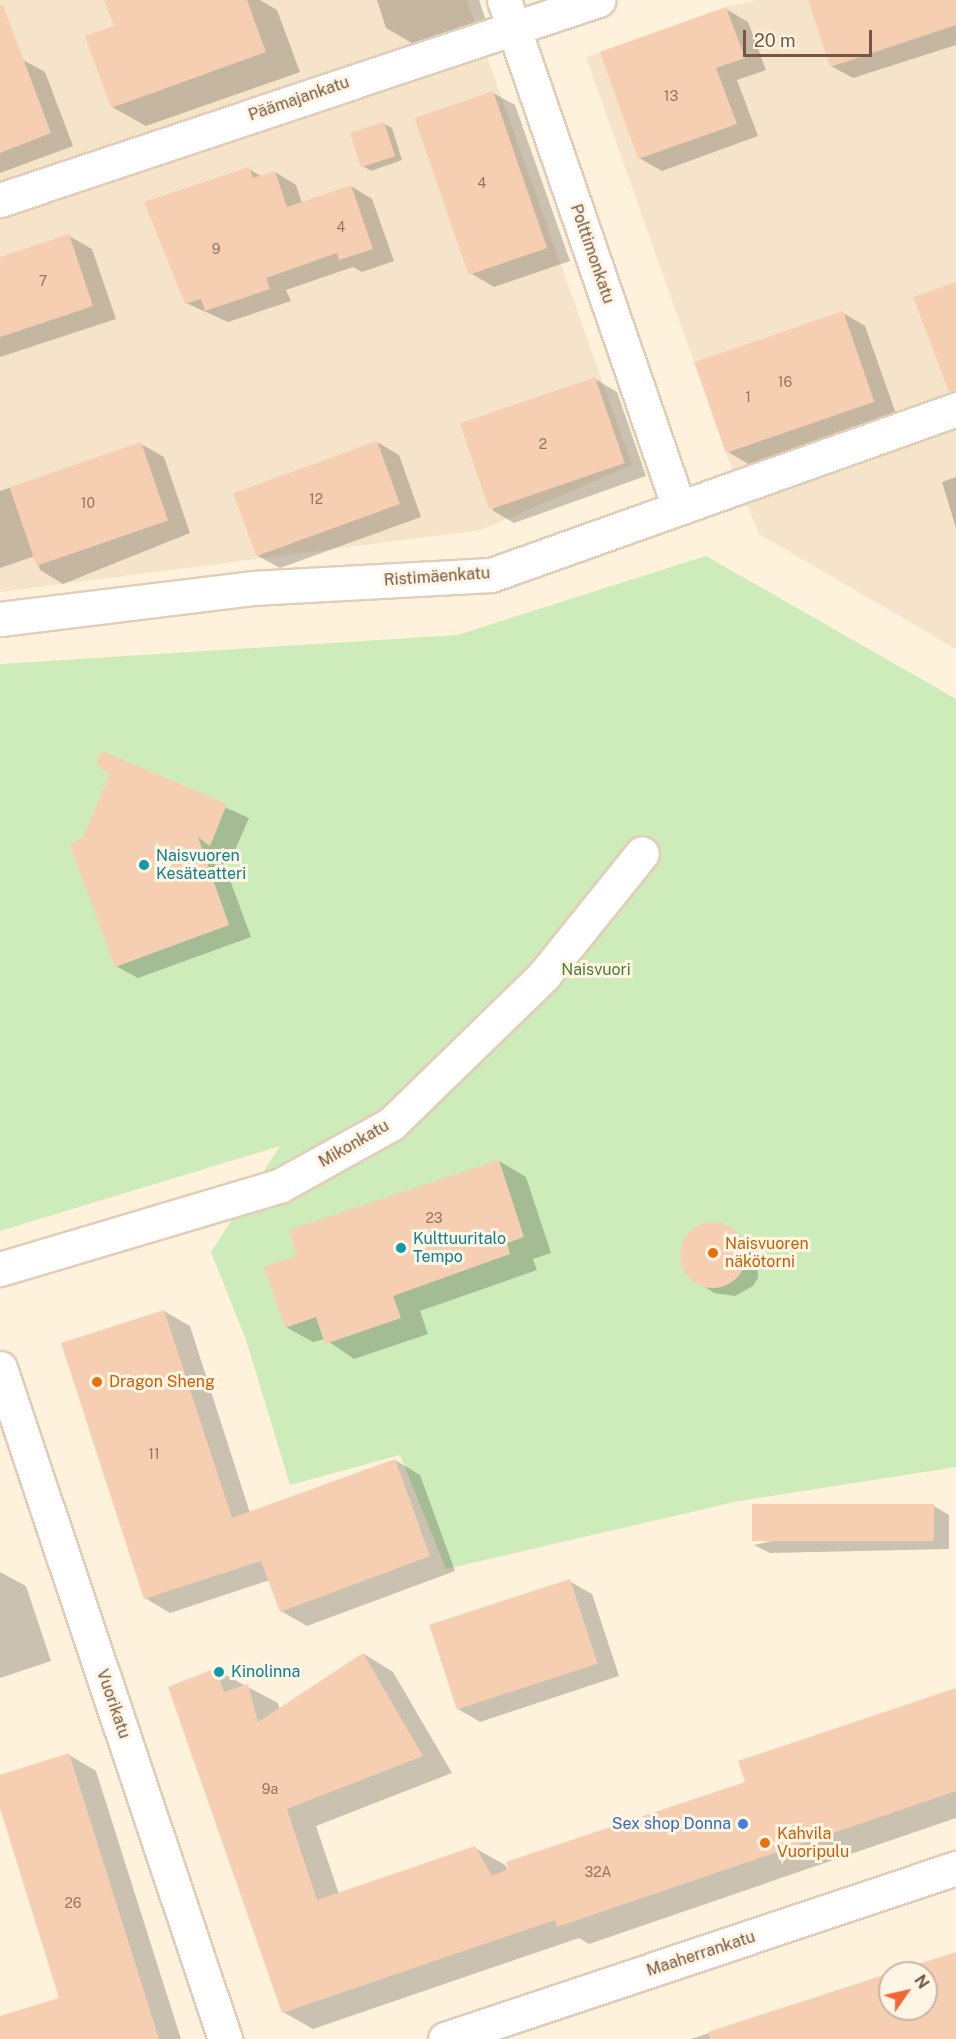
<!DOCTYPE html>
<meta charset="utf-8">
<style>
body{margin:0}
#map{position:relative;width:956px;height:2039px;overflow:hidden;background:#fef2dc;font-family:"Public Sans",sans-serif}
div>[style]{position:absolute}
.residential>*{inset:0;background:#f6e4ca}
.green>*{inset:0;background:#cdecba}
.shadow>*{inset:0;background:#0003}
.building>*{inset:0;background:#f6cfb2;transform-origin:0 0}
.round{border-radius:50%}
.roads{filter:drop-shadow(2px 0 #e2cdb8) drop-shadow(-2px 0 #e2cdb8) drop-shadow(0 2px #e2cdb8) drop-shadow(0 -2px #e2cdb8)}
.minor>*{height:33px;margin:-16.5px;padding:0 16.5px;transform-origin:16.5px;border-radius:16.5px;background:#fff}
.secondary>*{height:33px;margin:-16.5px;padding:0 16.5px;transform-origin:16.5px;border-radius:16.5px;background:#fff}
.dots>*{width:16px;height:16px;translate:-50% -50%;box-sizing:border-box;border:3px solid #fff5e4;border-radius:50%}
span{translate:-50% -50%;white-space:nowrap;text-align:center;line-height:1.15;-webkit-text-stroke:6px #fff5e4;paint-order:stroke}
.number-label{font-size:14px;color:#957560}
.number-label span{-webkit-text-stroke-width:0}
.street-label{font-size:16px;color:#755744}
.culture-label{font-size:16px;color:#0d838f}
.left{translate:0 -50%;text-align:left}
.park-label{font-size:16px;color:#4c7c3a}
.food-label{font-size:16px;color:#c56008}
.shop-label{font-size:16px;color:#366cbe}
.right{translate:-100% -50%;text-align:right}
.north{position:absolute;left:878px;top:1961px;width:60px;height:60px;box-sizing:border-box;background:#fff5e4;border:2px solid #c8b6a4;border-radius:50%;rotate:56deg;font-size:16px;font-weight:700;line-height:24px;text-align:center;color:#755744}
.north::after{content:'';display:block;margin:auto;width:21px;height:27px;background:#f46636;clip-path:polygon(50% 0,100% 100%,50% 72%,0 100%)}
.scale{position:absolute;left:743px;top:30px;width:129px;height:27px;box-sizing:border-box;border:3px solid #755744;border-top:0;padding-left:8px;font-size:18px;line-height:21px;white-space:nowrap;color:#755744;-webkit-text-stroke:4px #fff5e4;paint-order:stroke}
</style>
<div id="map">
<div class="residential">
<div style="clip-path:polygon(0 0,467px 0,632px 465px,481px 530px,0 592px)"></div>
<div style="clip-path:polygon(758px 0,956px 0,956px 649px,759px 534px,726px 453px,586px 57px,726px 7px)"></div>
</div>
<div class="green">
<div style="clip-path:polygon(706px 556px,956px 699px,956px 1467px,739px 1501px,446px 1569px,400px 1455px,290px 1485px,246px 1340px,211px 1252px,280px 1146px,0 1231px,0 664px,457px 635px)"></div>
</div>
<div class="shadow">
<div style="clip-path:polygon(106px 0,260px 0,277px 10px,300px 72px,146px 126px,112px 107px,116px 27px)"></div>
<div style="clip-path:polygon(377px 0,479px 0,487px 24px,417px 46px,386px 28px)"></div>
<div style="clip-path:polygon(809px 0,956px 0,956px 45px,853px 78px,831px 66px)"></div>
<div style="clip-path:polygon(726px 9px,748px 22px,766px 70px,737px 80px,758px 136px,662px 171px,639px 158px)"></div>
<div style="clip-path:polygon(23px 60px,45px 72px,73px 146px,0 173px,0 68px)"></div>
<div style="clip-path:polygon(493px 93px,515px 105px,570px 261px,494px 287px,472px 274px)"></div>
<div style="clip-path:polygon(384px 124px,392px 128px,402px 160px,371px 171px,363px 166px)"></div>
<div style="clip-path:polygon(249px 169px,262px 177px,275px 172px,296px 185px,302px 203px,351px 186px,372px 199px,394px 261px,362px 272px,353px 267px,286px 290px,291px 301px,228px 322px,186px 303px)"></div>
<div style="clip-path:polygon(69px 236px,92px 249px,116px 319px,0 357px,0 258px)"></div>
<div style="clip-path:polygon(843px 313px,865px 326px,896px 414px,750px 465px,728px 452px)"></div>
<div style="clip-path:polygon(595px 379px,617px 392px,646px 476px,514px 523px,492px 510px)"></div>
<div style="clip-path:polygon(377px 442px,399px 455px,421px 517px,280px 568px,258px 556px)"></div>
<div style="clip-path:polygon(141px 444px,164px 457px,190px 533px,63px 584px,40px 570px,35px 556px,0 568px,0 491px)"></div>
<div style="clip-path:polygon(956px 477px,956px 528px,942px 482px)"></div>
<div style="clip-path:polygon(103px 753px,249px 818px,232px 857px,219px 850px,251px 937px,138px 978px,116px 966px,84px 838px,111px 773px)"></div>
<div style="clip-path:polygon(499px 1161px,526px 1177px,551px 1253px,533px 1259px,537px 1270px,420px 1311px,428px 1334px,354px 1359px,325px 1339px,313px 1342px,286px 1327px,299px 1257px)"></div>
<div style="clip-path:polygon(703px 1224px,725px 1225px,757px 1248px,758px 1278px,753px 1286px,735px 1296px,714px 1293px,690px 1277px,681px 1258px,685px 1238px)"></div>
<div style="clip-path:polygon(164px 1311px,190px 1326px,250px 1513px,395px 1460px,420px 1475px,455px 1571px,307px 1626px,281px 1611px,270px 1580px,170px 1613px,145px 1598px)"></div>
<div style="clip-path:polygon(934px 1506px,949px 1515px,949px 1549px,770px 1553px,754px 1545px)"></div>
<div style="clip-path:polygon(0 1572px,26px 1586px,51px 1661px,0 1678px)"></div>
<div style="clip-path:polygon(569px 1581px,592px 1594px,619px 1676px,480px 1722px,458px 1709px)"></div>
<div style="clip-path:polygon(364px 1654px,393px 1672px,452px 1773px,316px 1826px,339px 1894px,475px 1848px,505px 1865px,511px 1875px,747px 1782px,956px 1690px,956px 1818px,589px 1944px,579px 1938px,313px 2029px,283px 2012px,216px 1670px,278px 1703px,280px 1710px)"></div>
<div style="clip-path:polygon(69px 1755px,96px 1771px,181px 2039px,0 2039px,0 2018px,61px 1999px,0 1803px,0 1776px)"></div>
<div style="clip-path:polygon(956px 1953px,956px 2039px,691px 2039px,890px 1974px,890px 2009px,926px 2009px,926px 1973px,895px 1973px)"></div>
</div>
<div class="building">
<div style="clip-path:polygon(104px 0,247px 0,266px 52px,111px 108px,85px 36px,114px 26px)"></div>
<div style="clip-path:polygon(808px 0,956px 0,956px 25px,830px 67px)"></div>
<div style="clip-path:polygon(3px 5px,51px 133px,0 153px,0 6px)"></div>
<div style="clip-path:polygon(726px 7px,745px 58px,716px 68px,737px 124px,638px 159px,600px 52px)"></div>
<div style="left:493px;top:91px;width:166px;height:83px;rotate:71deg"></div>
<div style="left:384px;top:122px;width:36px;height:36px;rotate:72deg"></div>
<div style="clip-path:polygon(249px 167px,253px 178px,275px 171px,287px 207px,351px 185px,373px 249px,339px 260px,337px 253px,266px 278px,270px 289px,205px 311px,201px 299px,185px 304px,144px 202px)"></div>
<div style="clip-path:polygon(69px 234px,93px 306px,0 337px,0 257px)"></div>
<div style="clip-path:polygon(956px 282px,956px 391px,949px 392px,913px 297px)"></div>
<div style="left:843px;top:311px;width:96px;height:157px;rotate:71deg"></div>
<div style="left:595px;top:377px;width:91px;height:143px;rotate:71deg"></div>
<div style="left:377px;top:441px;width:67px;height:153px;rotate:70deg"></div>
<div style="left:141px;top:442px;width:83px;height:139px;rotate:71deg"></div>
<div style="clip-path:polygon(102px 751px,227px 804px,210px 846px,198px 837px,229px 925px,115px 967px,70px 845px,83px 837px,110px 774px,96px 764px)"></div>
<div style="clip-path:polygon(499px 1160px,524px 1237px,507px 1243px,510px 1254px,393px 1296px,401px 1318px,325px 1344px,316px 1317px,285px 1328px,264px 1267px,297px 1256px,289px 1230px)"></div>
<div class="round" style="left:680px;top:1222px;width:66px;height:66px"></div>
<div style="clip-path:polygon(164px 1310px,232px 1518px,395px 1459px,430px 1556px,280px 1612px,261px 1561px,144px 1599px,61px 1343px)"></div>
<div style="left:934px;top:1504px;width:37px;height:182px;rotate:90deg"></div>
<div style="left:570px;top:1579px;width:89px;height:148px;rotate:72deg"></div>
<div style="clip-path:polygon(363px 1653px,423px 1756px,287px 1809px,317px 1900px,475px 1846px,492px 1876px,508px 1869px,506px 1862px,745px 1782px,738px 1761px,956px 1688px,956px 1791px,557px 1927px,555px 1920px,282px 2013px,168px 1687px,216px 1668px,224px 1692px,248px 1684px,258px 1722px)"></div>
<div style="clip-path:polygon(69px 1753px,159px 2039px,0 2039px,0 2016px,59px 1998px,0 1808px,0 1775px)"></div>
<div style="clip-path:polygon(956px 1952px,956px 2039px,710px 2039px,708px 2032px,890px 1973px,890px 2009px,926px 2009px,926px 1973px,890px 1973px)"></div>
</div>
<div class="roads">
<div class="minor">
<div style="left:504px;top:0;width:537px;rotate:70.99deg"></div>
<div style="left:0;top:200px;width:631px;rotate:-18.49deg"></div>
<div style="left:0;top:619px;width:254px;rotate:-7deg"></div>
<div style="left:252px;top:588px;width:239px;rotate:-3.1deg"></div>
<div style="left:491px;top:575px;width:494px;rotate:-19.6deg"></div>
<div style="left:0;top:1269px;width:293px;rotate:-16.6deg"></div>
<div style="left:281px;top:1185px;width:126px;rotate:-29deg"></div>
<div style="left:391px;top:1124px;width:214px;rotate:-44.2deg"></div>
<div style="left:544px;top:975px;width:156px;rotate:-51.2deg"></div>
<div style="left:0;top:1368px;width:708px;rotate:71.46deg"></div>
</div>
<div class="secondary">
<div style="left:445px;top:2039px;width:539px;rotate:-18.5deg"></div>
</div>
</div>
<div class="dots">
<div style="left:144px;top:865px;background:#0f9aa8"></div>
<div style="left:401px;top:1248px;background:#0f9aa8"></div>
<div style="left:713px;top:1253px;background:#e8710a"></div>
<div style="left:97px;top:1382px;background:#e8710a"></div>
<div style="left:219px;top:1672px;background:#0f9aa8"></div>
<div style="left:743px;top:1824px;background:#3f7fe0"></div>
<div style="left:765px;top:1843px;background:#e8710a"></div>
</div>
<div class="number-label">
<span style="left:671px;top:96px">13</span>
<span style="left:482px;top:183px">4</span>
<span style="left:341px;top:227px">4</span>
<span style="left:216px;top:249px">9</span>
<span style="left:43px;top:281px">7</span>
<span style="left:785px;top:382px">16</span>
<span style="left:748px;top:397px">1</span>
<span style="left:543px;top:444px">2</span>
<span style="left:316px;top:499px">12</span>
<span style="left:88px;top:503px">10</span>
<span style="left:434px;top:1218px">23</span>
<span style="left:154px;top:1454px">11</span>
<span style="left:270px;top:1789px">9a</span>
<span style="left:598px;top:1872px">32A</span>
<span style="left:73px;top:1903px">26</span>
</div>
<div class="street-label">
<span style="left:299px;top:99px;rotate:-19deg">Päämajankatu</span>
<span style="left:592px;top:254px;rotate:71deg">Polttimonkatu</span>
<span style="left:437px;top:577px;rotate:-4deg">Ristimäenkatu</span>
<span style="left:354px;top:1144px;rotate:-30deg">Mikonkatu</span>
<span style="left:113px;top:1704px;rotate:71deg">Vuorikatu</span>
<span style="left:701px;top:1954px;rotate:-18deg">Maaherrankatu</span>
</div>
<div class="culture-label">
<span class="left" style="left:156px;top:865px">Naisvuoren<br>Kesäteatteri</span>
<span class="left" style="left:413px;top:1248px">Kulttuuritalo<br>Tempo</span>
<span class="left" style="left:231px;top:1672px">Kinolinna</span>
</div>
<div class="park-label">
<span style="left:596px;top:970px">Naisvuori</span>
</div>
<div class="food-label">
<span class="left" style="left:725px;top:1253px">Naisvuoren<br>näkötorni</span>
<span class="left" style="left:109px;top:1382px">Dragon Sheng</span>
<span class="left" style="left:777px;top:1843px">Kahvila<br>Vuoripulu</span>
</div>
<div class="shop-label">
<span class="right" style="left:731px;top:1824px">Sex shop Donna</span>
</div>
<div class="north">N</div>
<div class="scale">20 m</div>
</div>
